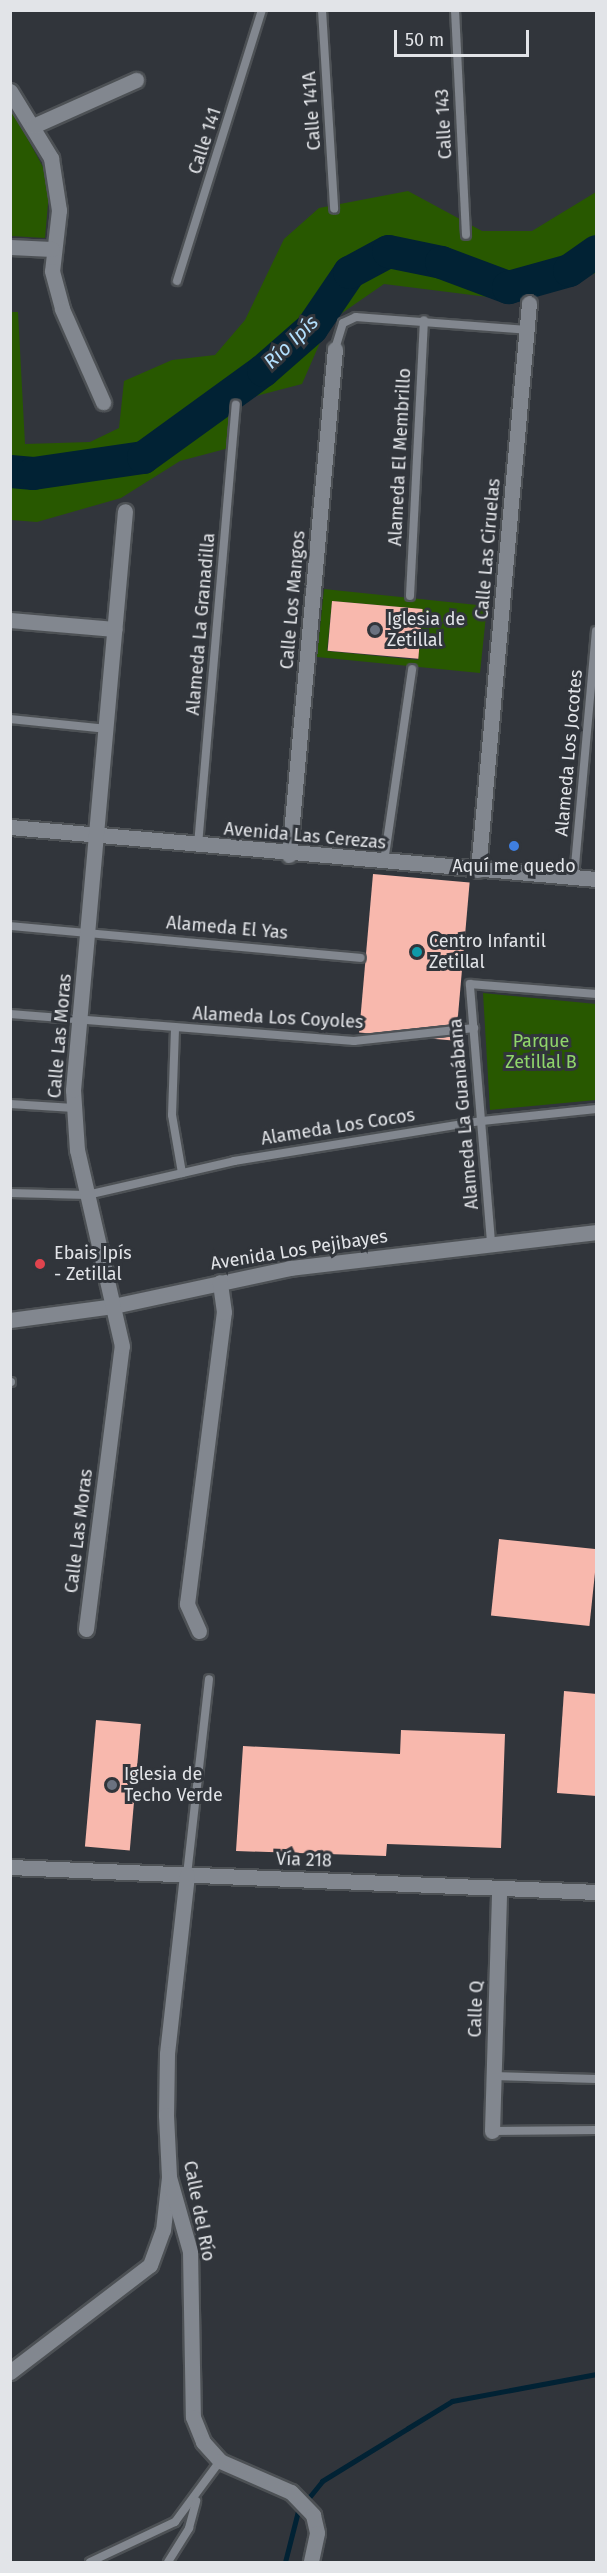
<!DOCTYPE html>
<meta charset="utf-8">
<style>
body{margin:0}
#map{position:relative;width:607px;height:2573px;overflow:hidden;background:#31353b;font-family:"Fira Sans",sans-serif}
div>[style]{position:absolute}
.green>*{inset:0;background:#285800}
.stream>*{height:5px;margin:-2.5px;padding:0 2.5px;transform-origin:2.5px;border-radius:2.5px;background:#012234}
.river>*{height:33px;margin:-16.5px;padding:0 16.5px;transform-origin:16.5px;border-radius:16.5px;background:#012234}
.building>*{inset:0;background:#f8b8ad;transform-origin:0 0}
.roads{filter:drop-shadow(2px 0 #4d5155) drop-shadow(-2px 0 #4d5155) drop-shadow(0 2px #4d5155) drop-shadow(0 -2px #4d5155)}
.lane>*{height:8px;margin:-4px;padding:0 4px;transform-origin:4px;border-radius:4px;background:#82878f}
.street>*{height:15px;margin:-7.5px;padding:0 7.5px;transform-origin:7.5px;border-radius:7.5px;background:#82878f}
.secondary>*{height:15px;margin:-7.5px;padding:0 7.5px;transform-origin:7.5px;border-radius:7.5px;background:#82878f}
.dots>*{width:16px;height:16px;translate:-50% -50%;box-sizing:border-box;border:3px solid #31353b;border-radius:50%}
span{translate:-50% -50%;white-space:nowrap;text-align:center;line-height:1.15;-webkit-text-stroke:6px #31353b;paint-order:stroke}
.street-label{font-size:18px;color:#e2e4e8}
.poi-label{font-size:18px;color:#e2e4e8}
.left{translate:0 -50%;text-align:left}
.park-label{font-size:18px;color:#90d66b}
.water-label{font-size:20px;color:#b3e0fe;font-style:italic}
.frame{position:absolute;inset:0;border:12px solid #e2e4e8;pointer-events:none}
.scale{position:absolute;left:394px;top:30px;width:135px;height:27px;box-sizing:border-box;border:3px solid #e2e4e8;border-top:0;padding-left:8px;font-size:18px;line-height:21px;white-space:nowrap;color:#e2e4e8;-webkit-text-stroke:4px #31353b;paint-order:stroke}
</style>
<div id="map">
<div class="green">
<div style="clip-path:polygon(10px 106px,50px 180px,45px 238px,11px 236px)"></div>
<div style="clip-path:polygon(408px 191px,482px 231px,532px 231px,596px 192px,596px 273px,512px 300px,384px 284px,329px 322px,302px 384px,244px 399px,229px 448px,180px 461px,121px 498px,37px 522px,11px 520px,11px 312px,18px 312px,25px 444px,90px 442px,119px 428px,124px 381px,172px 360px,215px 355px,245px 320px,284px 239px,319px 208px)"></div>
<div style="clip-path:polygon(evenodd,324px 589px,487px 606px,480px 673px,317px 657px,324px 589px,332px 601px,422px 609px,418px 660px,327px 651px,332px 601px)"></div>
<div style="clip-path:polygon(483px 993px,596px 1004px,596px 1100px,490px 1110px)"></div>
</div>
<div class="stream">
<div style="left:285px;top:2562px;width:53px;rotate:-75.7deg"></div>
<div style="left:298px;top:2511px;width:38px;rotate:-51deg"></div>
<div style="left:322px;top:2481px;width:101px;rotate:-31.6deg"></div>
<div style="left:408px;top:2428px;width:52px;rotate:-31.5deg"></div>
<div style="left:452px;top:2401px;width:147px;rotate:-10.6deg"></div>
</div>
<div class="river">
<div style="left:10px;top:471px;width:23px;rotate:5deg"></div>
<div style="left:33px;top:473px;width:111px;rotate:-8.3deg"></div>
<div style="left:143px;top:457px;width:148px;rotate:-35.9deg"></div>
<div style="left:263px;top:370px;width:64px;rotate:-41.2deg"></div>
<div style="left:311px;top:328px;width:68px;rotate:-55.8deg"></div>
<div style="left:349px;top:272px;width:44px;rotate:-28.3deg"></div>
<div style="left:388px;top:251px;width:54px;rotate:11.7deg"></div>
<div style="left:441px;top:262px;width:72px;rotate:20.5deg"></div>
<div style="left:508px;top:287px;width:63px;rotate:-15.6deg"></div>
<div style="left:569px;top:270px;width:33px;rotate:-35deg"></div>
</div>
<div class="building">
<div style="left:332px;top:601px;width:91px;height:50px;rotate:5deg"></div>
<div style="left:373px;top:874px;width:97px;height:159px;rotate:5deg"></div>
<div style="left:499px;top:1539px;width:99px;height:77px;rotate:6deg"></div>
<div style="clip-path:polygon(564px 1691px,597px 1694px,597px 1796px,557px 1793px)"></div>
<div style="left:96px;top:1720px;width:45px;height:127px;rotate:5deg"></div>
<div style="clip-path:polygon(401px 1730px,505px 1734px,501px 1848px,387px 1844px,386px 1856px,236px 1851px,243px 1746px,400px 1754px)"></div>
</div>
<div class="roads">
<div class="lane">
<div style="left:322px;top:10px;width:199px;rotate:86.5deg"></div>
<div style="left:455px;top:10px;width:225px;rotate:87.2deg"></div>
<div style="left:177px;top:281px;width:284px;rotate:-72.6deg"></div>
<div style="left:335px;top:349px;width:27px;rotate:-73deg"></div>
<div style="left:343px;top:323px;width:14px;rotate:-25deg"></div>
<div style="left:356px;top:317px;width:171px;rotate:4.3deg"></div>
<div style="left:410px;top:596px;width:276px;rotate:-87.1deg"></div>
<div style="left:10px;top:719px;width:98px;rotate:5.9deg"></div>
<div style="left:198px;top:845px;width:442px;rotate:-85.1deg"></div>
<div style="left:384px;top:862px;width:195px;rotate:-81.7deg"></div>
<div style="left:574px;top:877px;width:247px;rotate:-84.9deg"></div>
<div style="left:10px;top:926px;width:352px;rotate:5.2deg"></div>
<div style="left:10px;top:1014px;width:345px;rotate:4.5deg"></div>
<div style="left:354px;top:1041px;width:121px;rotate:-6.2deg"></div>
<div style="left:175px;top:1029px;width:86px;rotate:92deg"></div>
<div style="left:172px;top:1115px;width:59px;rotate:80.2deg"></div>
<div style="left:10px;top:1104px;width:64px;rotate:3.6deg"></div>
<div style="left:10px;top:1193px;width:77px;rotate:1.5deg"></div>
<div style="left:87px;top:1195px;width:151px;rotate:-13deg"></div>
<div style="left:234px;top:1161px;width:251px;rotate:-9.2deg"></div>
<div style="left:482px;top:1121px;width:115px;rotate:-6deg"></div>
<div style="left:491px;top:1242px;width:259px;rotate:-94.7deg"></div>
<div style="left:470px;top:984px;width:126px;rotate:4.5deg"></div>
<div style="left:10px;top:1382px;width:1px"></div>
<div style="left:187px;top:1875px;width:197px;rotate:-83.6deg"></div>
<div style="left:493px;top:2076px;width:103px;rotate:1.7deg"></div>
<div style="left:492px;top:2131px;width:104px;rotate:-0.6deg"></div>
<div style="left:90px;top:2562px;width:94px;rotate:-25.2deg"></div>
<div style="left:175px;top:2522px;width:76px;rotate:-53.6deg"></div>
<div style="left:168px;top:2562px;width:40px;rotate:-58deg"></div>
<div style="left:189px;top:2528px;width:28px;rotate:-75deg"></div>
</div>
<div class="street">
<div style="left:10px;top:91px;width:79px;rotate:58.5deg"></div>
<div style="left:51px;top:158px;width:53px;rotate:81.3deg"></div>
<div style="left:59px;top:210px;width:61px;rotate:96.5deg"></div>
<div style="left:52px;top:271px;width:39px;rotate:75deg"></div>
<div style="left:62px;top:309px;width:102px;rotate:66.2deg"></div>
<div style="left:33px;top:126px;width:113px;rotate:-24.1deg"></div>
<div style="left:10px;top:247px;width:42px;rotate:2.7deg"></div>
<div style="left:10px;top:620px;width:105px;rotate:4.9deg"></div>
<div style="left:10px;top:827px;width:588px;rotate:5.07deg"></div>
<div style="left:289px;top:855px;width:508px;rotate:-84.81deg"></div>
<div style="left:478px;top:870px;width:569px;rotate:-84.86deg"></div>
<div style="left:10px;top:1320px;width:104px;rotate:-7.7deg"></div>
<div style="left:113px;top:1306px;width:181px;rotate:-12.1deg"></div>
<div style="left:290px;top:1268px;width:308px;rotate:-6.7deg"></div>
<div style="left:86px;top:1629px;width:285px;rotate:-82.8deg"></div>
<div style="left:122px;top:1346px;width:201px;rotate:-102.9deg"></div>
<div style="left:77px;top:1150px;width:60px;rotate:-93.8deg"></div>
<div style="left:73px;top:1090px;width:581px;rotate:-84.87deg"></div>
<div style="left:199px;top:1631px;width:30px;rotate:-114deg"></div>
<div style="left:187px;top:1604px;width:294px;rotate:-82.8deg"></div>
<div style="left:224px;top:1312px;width:30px;rotate:-98deg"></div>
<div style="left:492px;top:2131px;width:243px;rotate:-88.3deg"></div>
<div style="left:10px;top:2372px;width:176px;rotate:-37.4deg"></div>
<div style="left:150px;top:2265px;width:37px;rotate:-70deg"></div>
<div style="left:163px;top:2230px;width:53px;rotate:-83.5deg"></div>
</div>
<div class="secondary">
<div style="left:10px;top:1867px;width:587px;rotate:2.44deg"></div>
<div style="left:187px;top:1875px;width:180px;rotate:96.4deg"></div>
<div style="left:167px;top:2054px;width:61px;rotate:90.9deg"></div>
<div style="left:166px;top:2115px;width:62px;rotate:87.2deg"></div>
<div style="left:169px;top:2177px;width:77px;rotate:74.2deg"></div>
<div style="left:190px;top:2251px;width:166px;rotate:89deg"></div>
<div style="left:193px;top:2417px;width:27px;rotate:68deg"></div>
<div style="left:203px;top:2442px;width:25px;rotate:48deg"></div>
<div style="left:220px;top:2461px;width:77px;rotate:23.6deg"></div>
<div style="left:291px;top:2492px;width:32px;rotate:46deg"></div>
<div style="left:313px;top:2515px;width:18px;rotate:77deg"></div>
<div style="left:317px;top:2533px;width:30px;rotate:102deg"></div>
</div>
</div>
<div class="dots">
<div style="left:375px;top:630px;background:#6b7280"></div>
<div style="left:514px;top:846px;background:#3f7fe0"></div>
<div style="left:417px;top:952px;background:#0f9aa8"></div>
<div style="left:40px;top:1264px;background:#e0444e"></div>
<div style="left:112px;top:1785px;background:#6b7280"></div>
</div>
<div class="street-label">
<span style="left:312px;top:111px;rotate:-94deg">Calle 141A</span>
<span style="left:444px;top:124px;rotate:-93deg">Calle 143</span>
<span style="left:205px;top:141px;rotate:-72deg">Calle 141</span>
<span style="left:400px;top:457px;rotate:-87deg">Alameda El Membrillo</span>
<span style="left:488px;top:549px;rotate:-85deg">Calle Las Ciruelas</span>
<span style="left:293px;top:600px;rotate:-85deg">Calle Los Mangos</span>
<span style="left:201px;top:624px;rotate:-85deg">Alameda La Granadilla</span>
<span style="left:569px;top:753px;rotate:-85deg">Alameda Los Jocotes</span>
<span style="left:305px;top:836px;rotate:5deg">Avenida Las Cerezas</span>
<span style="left:227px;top:928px;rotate:5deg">Alameda El Yas</span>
<span style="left:278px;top:1018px;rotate:3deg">Alameda Los Coyoles</span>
<span style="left:60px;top:1036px;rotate:-85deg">Calle Las Moras</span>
<span style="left:464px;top:1114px;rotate:-95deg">Alameda La Guanábana</span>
<span style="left:338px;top:1127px;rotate:-9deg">Alameda Los Cocos</span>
<span style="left:299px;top:1250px;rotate:-9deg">Avenida Los Pejibayes</span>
<span style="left:79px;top:1531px;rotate:-83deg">Calle Las Moras</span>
<span style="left:304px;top:1860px;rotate:2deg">Vía 218</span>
<span style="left:476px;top:2009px;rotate:-88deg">Calle Q</span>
<span style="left:199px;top:2211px;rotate:79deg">Calle del Río</span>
</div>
<div class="poi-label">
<span class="left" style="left:387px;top:630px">Iglesia de<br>Zetillal</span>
<span style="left:514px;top:866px">Aquí me quedo</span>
<span class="left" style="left:429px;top:952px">Centro Infantil<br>Zetillal</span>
<span class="left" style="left:54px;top:1264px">Ebais Ipís<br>- Zetillal</span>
<span class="left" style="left:124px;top:1785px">Iglesia de<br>Techo Verde</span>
</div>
<div class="park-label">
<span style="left:541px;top:1052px">Parque<br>Zetillal B</span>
</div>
<div class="water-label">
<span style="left:291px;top:342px;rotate:-44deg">Río Ipís</span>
</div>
<div class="frame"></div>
<div class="scale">50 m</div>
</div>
